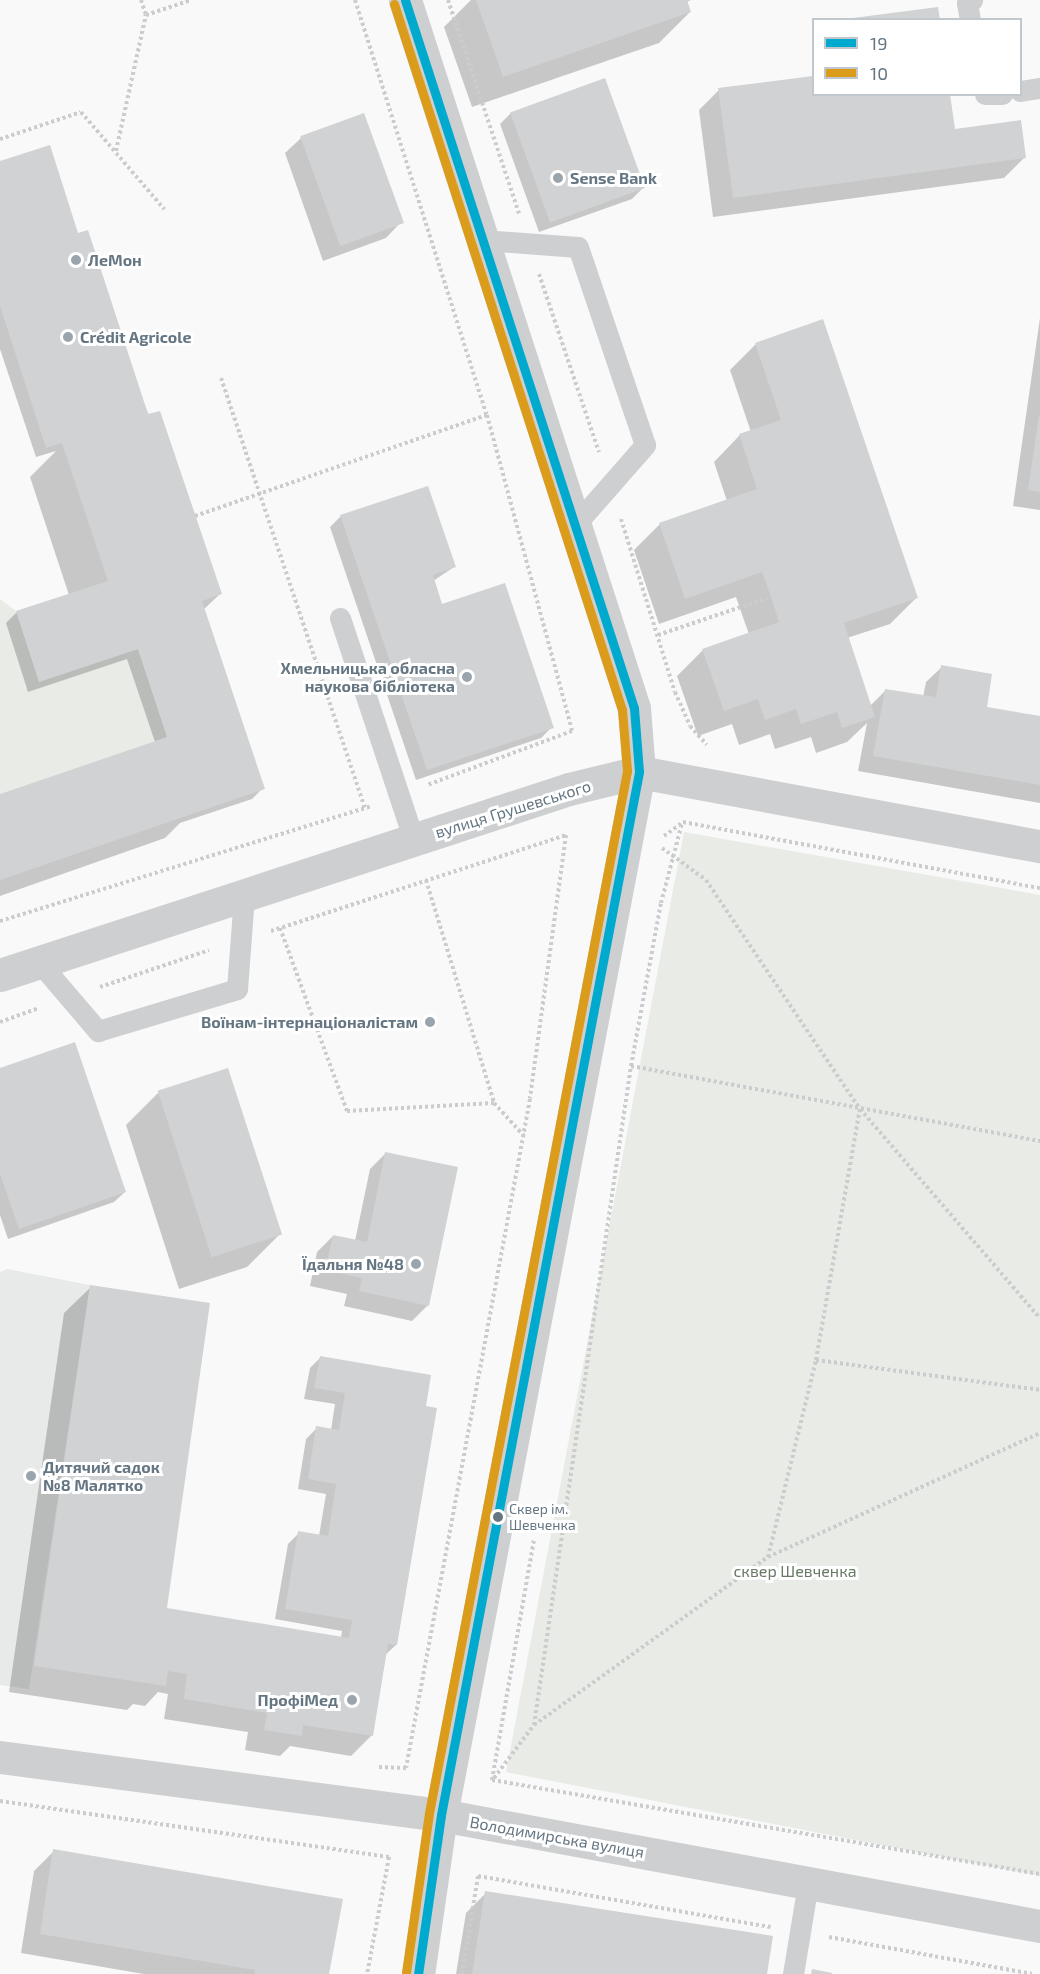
<!DOCTYPE html>
<meta charset="utf-8">
<style>
body{margin:0}
#map{position:relative;width:1040px;height:1974px;overflow:hidden;background:#f9f9f9;font-family:"Exo 2",sans-serif}
div>[style]{position:absolute}
.built>*{inset:0;background:#e8e9e9}
.green>*{inset:0;background:#e8ebe6}
.shadow>*{inset:0;background:#0003}
.building>*{inset:0;background:#d0d2d3;transform-origin:0 0}
.path>*{height:4px;margin-top:-2px;transform-origin:0;background:repeating-linear-gradient(90deg,#cbcccd 0 3px,transparent 0 6px)}
.service>*{height:21px;margin:-10.5px;padding:0 10.5px;transform-origin:10.5px;border-radius:10.5px;background:#cecfd0}
.minor>*{height:33px;margin:-16.5px;padding:0 16.5px;transform-origin:16.5px;border-radius:16.5px;background:#cecfd0}
.tertiary>*{height:33px;margin:-16.5px;padding:0 16.5px;transform-origin:16.5px;border-radius:16.5px;background:#cecfd0}
.bus-1>*{height:9px;margin:-4.5px;padding:0 4.5px;transform-origin:4.5px;border-radius:4.5px;background:#00a9ce}
.bus-2>*{height:9px;margin:-4.5px;padding:0 4.5px;transform-origin:4.5px;border-radius:4.5px;background:#da9c1a}
.dots>*{width:16px;height:16px;translate:-50% -50%;box-sizing:border-box;border:3px solid #fff;border-radius:50%}
span{translate:-50% -50%;white-space:nowrap;text-align:center;line-height:1.15;-webkit-text-stroke:6px #fff;paint-order:stroke}
.bus-label{font-size:14px;color:#657683}
.left{translate:0 -50%;text-align:left}
.poi-label{font-size:16px;color:#657683;font-weight:700}
.right{translate:-100% -50%;text-align:right}
.street-label{font-size:16px;color:#657683}
.park-label{font-size:16px;color:#687a64}
.legend{position:absolute;left:812px;top:18px;width:210px;height:78px;box-sizing:border-box;background:#fff;border:2px solid #c1c8cd;margin:0;padding:8px 10px;list-style:none;font-size:18px;color:#657683}
.legend li{display:flex;align-items:center;gap:12px;height:30px}
.legend b{width:30px;border:2px solid #c1c8cd}
</style>
<div id="map">
<div class="built">
<div style="clip-path:polygon(7px 1269px,90px 1285px,29px 1689px,0 1685px,0 1272px)"></div>
</div>
<div class="green">
<div style="clip-path:polygon(0 599px,16px 611px,39px 682px,138px 649px,167px 737px,0 794px)"></div>
<div style="clip-path:polygon(684px 832px,1040px 895px,1040px 1876px,506px 1772px)"></div>
</div>
<div class="shadow">
<div style="clip-path:polygon(471px 0,691px 0,686px 2px,690px 12px,659px 43px,472px 107px,444px 27px)"></div>
<div style="clip-path:polygon(814px 77px,814px 94px,953px 130px,1024px 158px,1004px 178px,713px 217px,699px 110px,719px 90px)"></div>
<div style="clip-path:polygon(511px 113px,643px 188px,632px 199px,539px 232px,500px 124px)"></div>
<div style="clip-path:polygon(301px 138px,401px 222px,386px 238px,323px 261px,285px 153px)"></div>
<div style="clip-path:polygon(0 162px,77px 235px,220px 594px,203px 610px,263px 788px,252px 799px,180px 823px,165px 838px,0 896px,0 795px,155px 742px,127px 659px,28px 692px,6px 623px,16px 613px,69px 595px,30px 477px,56px 451px,36px 457px,0 349px)"></div>
<div style="clip-path:polygon(1040px 318px,1040px 510px,1013px 506px)"></div>
<div style="clip-path:polygon(756px 344px,916px 598px,890px 624px,847px 638px,870px 706px,886px 690px,923px 697px,926px 682px,942px 667px,985px 708px,1040px 717px,1040px 803px,858px 771px,867px 723px,847px 742px,816px 753px,811px 737px,775px 749px,770px 734px,739px 745px,732px 724px,698px 736px,677px 676px,703px 650px,749px 634px,745px 623px,736px 597px,659px 624px,634px 550px,660px 524px,727px 501px,714px 462px,740px 435px,751px 432px,730px 370px)"></div>
<div style="clip-path:polygon(341px 516px,454px 567px,433px 581px,441px 606px,552px 727px,541px 738px,416px 780px,330px 527px)"></div>
<div style="clip-path:polygon(0 1069px,125px 1192px,114px 1202px,8px 1239px,0 1215px)"></div>
<div style="clip-path:polygon(159px 1092px,280px 1234px,247px 1267px,179px 1289px,126px 1125px)"></div>
<div style="clip-path:polygon(386px 1153px,428px 1305px,412px 1321px,344px 1306px,347px 1294px,310px 1286px,317px 1252px,333px 1236px,355px 1241px,370px 1169px)"></div>
<div style="clip-path:polygon(91px 1287px,164px 1613px,341px 1638px,342px 1631px,275px 1619px,288px 1544px,299px 1533px,319px 1536px,326px 1494px,298px 1489px,306px 1439px,317px 1428px,331px 1430px,335px 1404px,304px 1399px,310px 1368px,320px 1358px,429px 1376px,396px 1645px,384px 1656px,371px 1736px,351px 1756px,290px 1746px,280px 1756px,245px 1750px,248px 1732px,164px 1719px,168px 1694px,158px 1692px,145px 1706px,133px 1704px,127px 1710px,9px 1692px,64px 1313px)"></div>
<div style="clip-path:polygon(54px 1851px,328px 1974px,144px 1974px,21px 1953px,34px 1871px)"></div>
<div style="clip-path:polygon(486px 1893px,765px 1974px,456px 1974px,466px 1913px)"></div>
</div>
<div class="building">
<div style="clip-path:polygon(476px 0,687px 0,691px 12px,503px 77px)"></div>
<div style="clip-path:polygon(938px 7px,940px 20px,853px 20px,853px 18px)"></div>
<div style="clip-path:polygon(813px 76px,813px 94px,950px 94px,955px 129px,1021px 120px,1026px 158px,733px 198px,718px 88px)"></div>
<div style="left:605px;top:78px;width:117px;height:101px;rotate:70deg"></div>
<div style="left:364px;top:113px;width:117px;height:68px;rotate:70deg"></div>
<div style="clip-path:polygon(50px 145px,78px 233px,88px 230px,148px 414px,160px 411px,222px 594px,202px 601px,265px 789px,0 880px,0 794px,167px 737px,138px 649px,39px 682px,16px 611px,108px 581px,62px 443px,46px 448px,0 306px,0 161px)"></div>
<div style="clip-path:polygon(823px 319px,918px 598px,844px 623px,875px 717px,842px 728px,837px 712px,801px 724px,796px 709px,765px 720px,758px 699px,724px 711px,702px 649px,779px 622px,771px 597px,762px 572px,685px 599px,659px 523px,757px 489px,739px 434px,781px 420px,755px 343px)"></div>
<div style="clip-path:polygon(1039px 415px,1040px 415px,1040px 492px,1028px 490px)"></div>
<div style="clip-path:polygon(428px 486px,456px 567px,433px 575px,442px 604px,505px 583px,554px 728px,427px 770px,340px 515px)"></div>
<div style="clip-path:polygon(941px 665px,992px 674px,987px 707px,1040px 716px,1040px 785px,873px 756px,885px 689px,936px 697px)"></div>
<div style="clip-path:polygon(75px 1042px,126px 1192px,19px 1229px,0 1174px,0 1068px)"></div>
<div style="left:228px;top:1068px;width:175px;height:74px;rotate:72deg"></div>
<div style="clip-path:polygon(385px 1152px,458px 1167px,429px 1306px,359px 1291px,362px 1278px,325px 1270px,333px 1235px,367px 1242px)"></div>
<div style="clip-path:polygon(90px 1285px,210px 1303px,167px 1608px,349px 1638px,352px 1620px,285px 1609px,298px 1531px,328px 1536px,336px 1484px,308px 1479px,316px 1426px,339px 1430px,345px 1393px,314px 1388px,320px 1356px,431px 1375px,426px 1406px,437px 1408px,397px 1645px,388px 1644px,373px 1736px,303px 1725px,302px 1736px,264px 1730px,267px 1713px,184px 1699px,187px 1674px,168px 1671px,166px 1686px,34px 1666px)"></div>
<div style="clip-path:polygon(53px 1849px,343px 1899px,329px 1974px,254px 1974px,255px 1970px,40px 1934px)"></div>
<div style="clip-path:polygon(485px 1891px,773px 1936px,767px 1974px,472px 1974px)"></div>
<div style="clip-path:polygon(812px 1969px,832px 1973px,832px 1974px,811px 1974px)"></div>
</div>
<div class="path">
<div style="left:141px;top:0;width:16px;rotate:72deg"></div>
<div style="left:355px;top:0;width:435px;rotate:72.4deg"></div>
<div style="left:487px;top:415px;width:327px;rotate:74.9deg"></div>
<div style="left:572px;top:731px;width:155px;rotate:159.6deg"></div>
<div style="left:448px;top:0;width:225px;rotate:71.6deg"></div>
<div style="left:0;top:139px;width:85px;rotate:-18.4deg"></div>
<div style="left:81px;top:112px;width:128px;rotate:49.4deg"></div>
<div style="left:116px;top:151px;width:139px;rotate:-77.6deg"></div>
<div style="left:146px;top:15px;width:47px;rotate:-18.4deg"></div>
<div style="left:539px;top:274px;width:188px;rotate:71.4deg"></div>
<div style="left:221px;top:378px;width:453px;rotate:71.5deg"></div>
<div style="left:195px;top:516px;width:309px;rotate:-19.1deg"></div>
<div style="left:621px;top:519px;width:181px;rotate:72.7deg"></div>
<div style="left:675px;top:692px;width:37px;rotate:66deg"></div>
<div style="left:690px;top:726px;width:25px;rotate:48deg"></div>
<div style="left:658px;top:635px;width:115px;rotate:-18.7deg"></div>
<div style="left:664px;top:836px;width:24px;rotate:-36deg"></div>
<div style="left:683px;top:822px;width:363px;rotate:10.5deg"></div>
<div style="left:662px;top:848px;width:54px;rotate:36deg"></div>
<div style="left:706px;top:880px;width:276px;rotate:56.1deg"></div>
<div style="left:860px;top:1109px;width:276px;rotate:49.3deg"></div>
<div style="left:426px;top:880px;width:233px;rotate:73deg"></div>
<div style="left:494px;top:1103px;width:45px;rotate:47.7deg"></div>
<div style="left:0;top:921px;width:389px;rotate:-17.2deg"></div>
<div style="left:280px;top:928px;width:195px;rotate:69.9deg"></div>
<div style="left:347px;top:1111px;width:147px;rotate:-3.1deg"></div>
<div style="left:271px;top:931px;width:310px;rotate:-18deg"></div>
<div style="left:566px;top:835px;width:266px;rotate:97.8deg"></div>
<div style="left:530px;top:1099px;width:680px;rotate:100.5deg"></div>
<div style="left:406px;top:1768px;width:27px;rotate:-178deg"></div>
<div style="left:100px;top:987px;width:115px;rotate:-18.7deg"></div>
<div style="left:0;top:1022px;width:41px;rotate:-19.7deg"></div>
<div style="left:631px;top:1066px;width:416px;rotate:10.4deg"></div>
<div style="left:816px;top:1360px;width:226px;rotate:7.6deg"></div>
<div style="left:768px;top:1557px;width:203px;rotate:-76.3deg"></div>
<div style="left:816px;top:1360px;width:255px;rotate:-80.1deg"></div>
<div style="left:534px;top:1725px;width:666px;rotate:-81.63deg"></div>
<div style="left:631px;top:1066px;width:166px;rotate:-79.6deg"></div>
<div style="left:661px;top:903px;width:83px;rotate:-75.3deg"></div>
<div style="left:494px;top:1778px;width:66px;rotate:-53deg"></div>
<div style="left:534px;top:1725px;width:288px;rotate:-35.7deg"></div>
<div style="left:768px;top:1557px;width:299px;rotate:-24.5deg"></div>
<div style="left:492px;top:1780px;width:245px;rotate:-80.1deg"></div>
<div style="left:492px;top:1780px;width:556px;rotate:9.73deg"></div>
<div style="left:0;top:1801px;width:393px;rotate:8.2deg"></div>
<div style="left:389px;top:1857px;width:119px;rotate:100.6deg"></div>
<div style="left:829px;top:1937px;width:206px;rotate:10.3deg"></div>
<div style="left:462px;top:1974px;width:99px;rotate:-80.7deg"></div>
<div style="left:478px;top:1876px;width:297px;rotate:9.9deg"></div>
</div>
<div class="service">
<div style="left:970px;top:20px;width:17px;rotate:-100deg"></div>
<div style="left:967px;top:3px;width:6px;rotate:-31deg"></div>
<div style="left:1020px;top:91px;width:20px;rotate:-9deg"></div>
<div style="left:985px;top:94px;width:17px"></div>
<div style="left:483px;top:240px;width:95px;rotate:4.2deg"></div>
<div style="left:578px;top:247px;width:209px;rotate:71.3deg"></div>
<div style="left:645px;top:445px;width:106px;rotate:131.2deg"></div>
<div style="left:340px;top:618px;width:234px;rotate:71.6deg"></div>
<div style="left:39px;top:962px;width:91px;rotate:49.5deg"></div>
<div style="left:98px;top:1031px;width:145px;rotate:-16.8deg"></div>
<div style="left:237px;top:989px;width:94px;rotate:-85.7deg"></div>
<div style="left:793px;top:1974px;width:92px;rotate:-80.6deg"></div>
</div>
<div class="minor">
<div style="left:639px;top:772px;width:408px;rotate:10.5deg"></div>
<div style="left:0;top:1757px;width:445px;rotate:7.5deg"></div>
</div>
<div class="tertiary">
<div style="left:405px;top:0;width:744px;rotate:72.08deg"></div>
<div style="left:634px;top:708px;width:64px;rotate:85.5deg"></div>
<div style="left:639px;top:772px;width:1062px;rotate:100.75deg"></div>
<div style="left:441px;top:1815px;width:161px;rotate:98.2deg"></div>
<div style="left:0;top:975px;width:599px;rotate:-18.1deg"></div>
<div style="left:569px;top:789px;width:72px;rotate:-13.7deg"></div>
<div style="left:441px;top:1815px;width:609px;rotate:10.5deg"></div>
</div>
<div class="bus-1">
<div style="left:405px;top:0;width:744px;rotate:72.08deg"></div>
<div style="left:634px;top:708px;width:64px;rotate:85.5deg"></div>
<div style="left:639px;top:772px;width:1062px;rotate:100.75deg"></div>
<div style="left:441px;top:1815px;width:161px;rotate:98.2deg"></div>
</div>
<div class="bus-2">
<div style="left:394px;top:4px;width:742px;rotate:72.1deg"></div>
<div style="left:622px;top:710px;width:61px;rotate:85.3deg"></div>
<div style="left:627px;top:771px;width:1061px;rotate:100.76deg"></div>
<div style="left:429px;top:1813px;width:161px;rotate:98.2deg"></div>
</div>
<div class="dots">
<div style="left:558px;top:178px;background:#99a4ac"></div>
<div style="left:76px;top:260px;background:#99a4ac"></div>
<div style="left:68px;top:337px;background:#99a4ac"></div>
<div style="left:467px;top:677px;background:#99a4ac"></div>
<div style="left:430px;top:1022px;background:#99a4ac"></div>
<div style="left:416px;top:1264px;background:#99a4ac"></div>
<div style="left:31px;top:1476px;background:#99a4ac"></div>
<div style="left:498px;top:1517px;background:#657683"></div>
<div style="left:352px;top:1700px;background:#99a4ac"></div>
</div>
<div class="bus-label">
<span class="left" style="left:509px;top:1517px">Сквер ім.<br>Шевченка</span>
</div>
<div class="poi-label">
<span class="left" style="left:570px;top:178px">Sense Bank</span>
<span class="left" style="left:88px;top:260px">ЛеМон</span>
<span class="left" style="left:80px;top:337px">Crédit Agricole</span>
<span class="right" style="left:455px;top:677px">Хмельницька обласна<br>наукова бібліотека</span>
<span class="right" style="left:418px;top:1022px">Воїнам-інтернаціоналістам</span>
<span class="right" style="left:404px;top:1264px">Їдальня №48</span>
<span class="left" style="left:43px;top:1476px">Дитячий садок<br>№8 Малятко</span>
<span class="right" style="left:338px;top:1700px">ПрофіМед</span>
</div>
<div class="street-label">
<span style="left:513px;top:809px;rotate:-17deg">вулиця Грушевського</span>
<span style="left:557px;top:1837px;rotate:10deg">Володимирська вулиця</span>
</div>
<div class="park-label">
<span style="left:795px;top:1571px">сквер Шевченка</span>
</div>
<ul class="legend">
<li><b style="height:8px;background:#00a9ce"></b>19</li>
<li><b style="height:8px;background:#da9c1a"></b>10</li>
</ul>
</div>
